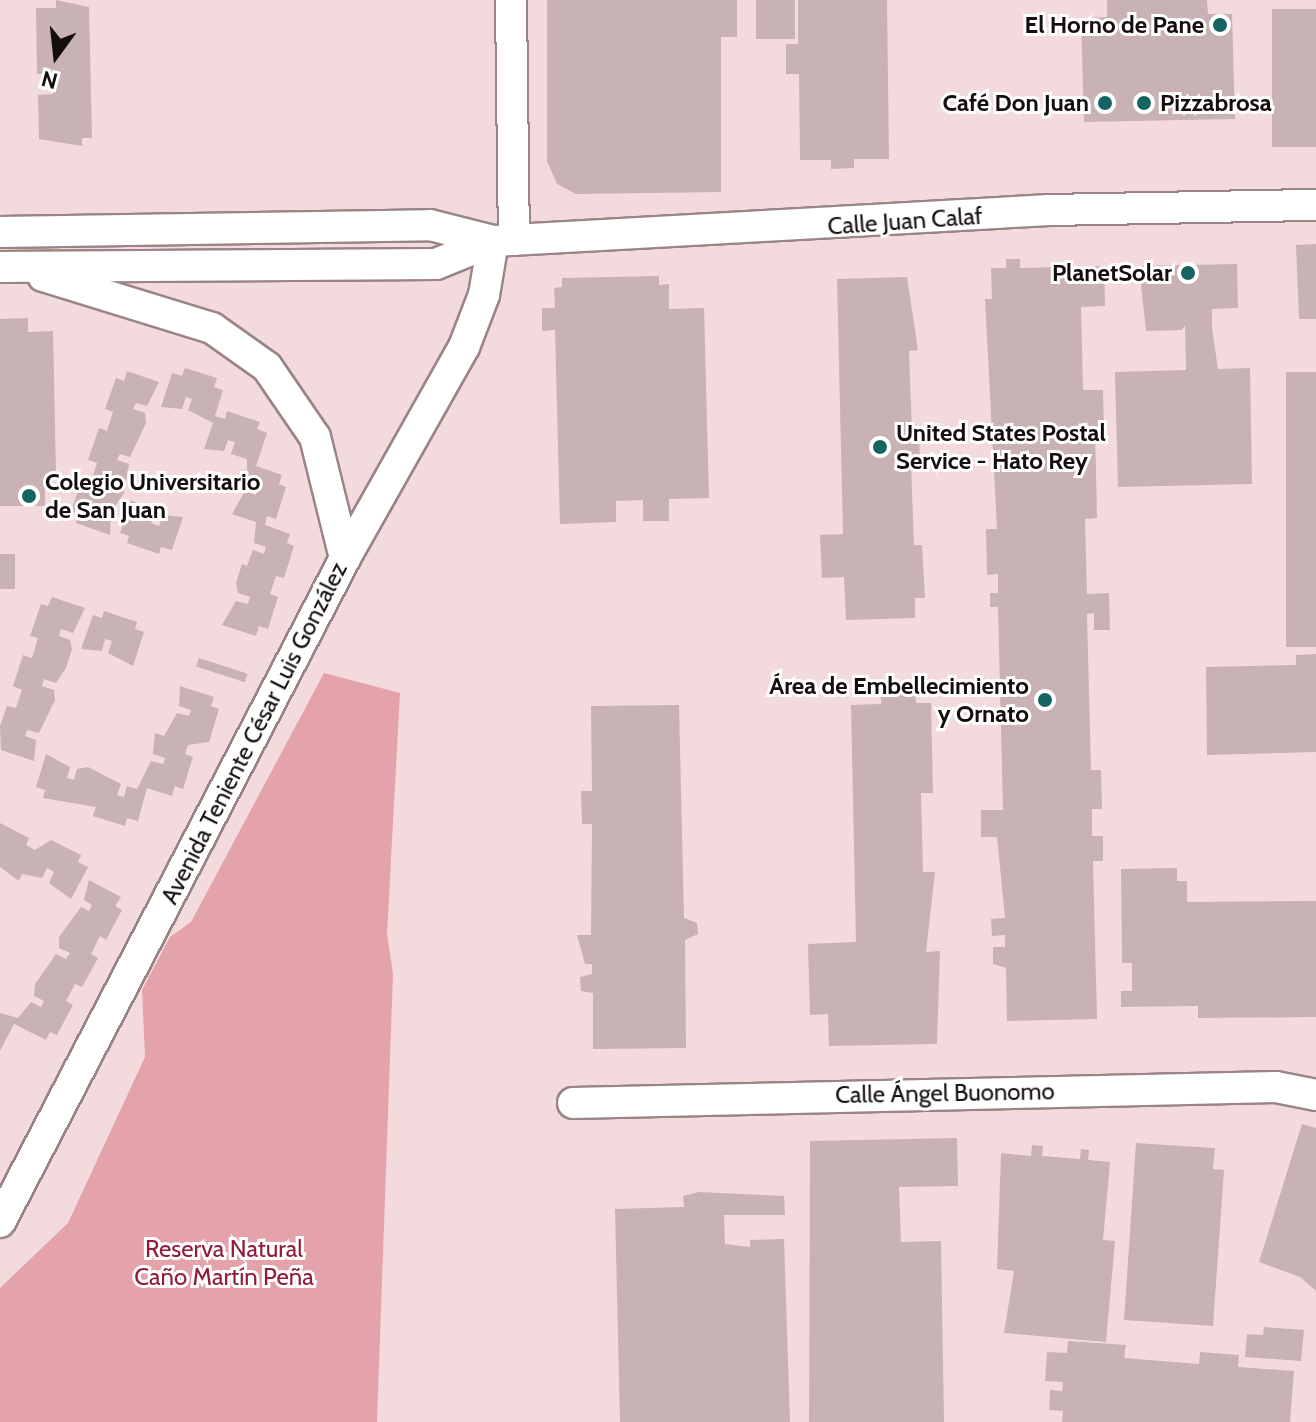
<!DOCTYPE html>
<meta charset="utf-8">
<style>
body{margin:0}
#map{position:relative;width:1316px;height:1422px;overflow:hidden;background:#f3dbdd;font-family:Cabin,sans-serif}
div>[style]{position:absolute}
.green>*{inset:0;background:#e4a3aa}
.building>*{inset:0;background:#c8b2b4;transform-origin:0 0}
.roads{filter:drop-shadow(2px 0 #9a8586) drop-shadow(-2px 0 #9a8586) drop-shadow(0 2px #9a8586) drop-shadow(0 -2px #9a8586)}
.minor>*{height:30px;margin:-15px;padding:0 15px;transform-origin:15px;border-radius:15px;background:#fff}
.dots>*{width:22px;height:22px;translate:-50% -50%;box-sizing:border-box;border:4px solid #fff;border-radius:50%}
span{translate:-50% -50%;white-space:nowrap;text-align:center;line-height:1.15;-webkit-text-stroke:6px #fff;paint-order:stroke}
.poi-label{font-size:24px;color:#150e0e;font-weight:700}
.right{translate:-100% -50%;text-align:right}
.left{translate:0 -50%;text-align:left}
.street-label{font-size:24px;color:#150e0e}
.park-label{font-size:24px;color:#911c39}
.north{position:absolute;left:16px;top:16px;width:80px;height:80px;-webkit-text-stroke:6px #fff;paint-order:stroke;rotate:195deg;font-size:22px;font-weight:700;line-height:32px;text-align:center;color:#150e0e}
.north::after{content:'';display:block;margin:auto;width:28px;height:36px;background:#150e0e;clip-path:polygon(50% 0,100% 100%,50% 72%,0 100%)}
</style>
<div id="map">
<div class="green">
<div style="clip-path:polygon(324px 673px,400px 693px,387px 934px,393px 974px,377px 1422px,0 1422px,0 1288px,68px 1223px,145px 1057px,142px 990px,170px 937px,191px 922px)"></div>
</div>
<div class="building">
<div style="clip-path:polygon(56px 0,89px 7px,92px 138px,82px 138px,82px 146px,39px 139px,38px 95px,53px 94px,52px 74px,37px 74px,36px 8px,56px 8px)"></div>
<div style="clip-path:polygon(547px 0,737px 0,737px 37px,721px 37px,721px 192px,576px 194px,557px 184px,547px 161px)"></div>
<div style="left:756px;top:0;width:39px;height:39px"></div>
<div style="clip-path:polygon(798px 0,887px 0,889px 159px,854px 159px,854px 168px,831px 169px,831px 160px,800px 160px,799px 74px,786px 74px,786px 44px,798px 44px)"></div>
<div style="clip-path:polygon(1107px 0,1207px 0,1208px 14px,1232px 14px,1235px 119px,1084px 122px,1081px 18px,1107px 17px)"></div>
<div style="left:1316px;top:9px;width:138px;height:44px;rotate:90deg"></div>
<div style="clip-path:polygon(1316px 244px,1316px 319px,1299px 319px,1296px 245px)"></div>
<div style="clip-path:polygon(1006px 259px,1020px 259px,1020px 268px,1104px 266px,1105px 306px,1081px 307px,1083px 390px,1103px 390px,1104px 427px,1095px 427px,1097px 518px,1085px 519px,1087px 594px,1109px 593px,1110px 630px,1094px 630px,1094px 613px,1087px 614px,1091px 770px,1101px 770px,1102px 809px,1092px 809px,1092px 836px,1103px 836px,1103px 861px,1093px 861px,1097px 1019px,1007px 1021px,1006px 968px,993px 964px,993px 947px,1005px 947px,1005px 935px,992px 936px,991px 919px,1005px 918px,997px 837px,981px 837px,981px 810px,1003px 810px,998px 607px,990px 607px,990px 593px,998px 593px,998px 574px,987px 575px,986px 529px,997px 529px,985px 299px,992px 299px,991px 268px,1006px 268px)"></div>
<div style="clip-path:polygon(1237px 264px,1238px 308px,1212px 309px,1212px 328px,1218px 369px,1250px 368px,1252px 484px,1118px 487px,1115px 372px,1186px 370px,1185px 325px,1182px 330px,1146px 331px,1139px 266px)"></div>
<div style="clip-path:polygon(659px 276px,659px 285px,669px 284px,669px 309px,704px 308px,709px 498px,669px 499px,669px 521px,643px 521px,643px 500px,616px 501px,616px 522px,560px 524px,555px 330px,542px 331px,542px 308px,555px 308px,554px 288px,562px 287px,562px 278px)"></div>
<div style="clip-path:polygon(907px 277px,918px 350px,909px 351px,912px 432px,919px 432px,920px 464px,911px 464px,914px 545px,922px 545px,925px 598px,915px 598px,915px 618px,846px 620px,844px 577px,822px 578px,820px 535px,843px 534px,837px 279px)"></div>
<div style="clip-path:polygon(28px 318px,28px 332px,53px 331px,56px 474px,45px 474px,45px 506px,0 506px,0 319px)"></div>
<div style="clip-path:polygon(185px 368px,217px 378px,214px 387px,223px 390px,215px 416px,225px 419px,227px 411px,260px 422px,257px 429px,267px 433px,256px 466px,282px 475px,279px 484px,286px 487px,276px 519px,267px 516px,265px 525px,290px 534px,287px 543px,294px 546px,284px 578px,276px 576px,270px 594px,278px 597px,268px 629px,259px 626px,256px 636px,222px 625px,236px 601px,248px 604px,250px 597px,238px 593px,236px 583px,242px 564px,247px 566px,253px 550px,264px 554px,266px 547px,254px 543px,256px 522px,232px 514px,245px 491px,256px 495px,258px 487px,247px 483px,247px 459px,231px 454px,235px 442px,228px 440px,224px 451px,204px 449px,213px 423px,188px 410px,192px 399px,186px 397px,182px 409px,161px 407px,172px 373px,182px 376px)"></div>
<div style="clip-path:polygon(127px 371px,159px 382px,147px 406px,136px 403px,133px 409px,145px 413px,146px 423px,130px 457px,120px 454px,117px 460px,129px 464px,124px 493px,114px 508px,102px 504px,100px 511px,111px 514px,110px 535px,76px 523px,79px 514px,71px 511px,82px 479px,91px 482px,97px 463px,88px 460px,99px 428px,107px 431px,113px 412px,105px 409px,116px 378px,124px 381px)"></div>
<div style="left:1316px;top:372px;width:275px;height:30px;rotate:90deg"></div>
<div style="clip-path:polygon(131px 500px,155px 513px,151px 523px,159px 526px,163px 515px,183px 517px,172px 550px,161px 547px,159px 554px,127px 543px,129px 536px,120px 533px)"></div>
<div style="left:0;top:554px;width:15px;height:35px"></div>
<div style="clip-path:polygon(52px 597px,85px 608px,73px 633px,61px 629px,59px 636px,70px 640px,72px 649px,66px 668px,56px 683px,44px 679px,42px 686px,54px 690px,55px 700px,39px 733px,27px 730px,25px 736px,36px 740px,34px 761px,1px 750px,0 726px,7px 706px,16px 708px,22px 690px,13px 686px,23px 655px,32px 658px,38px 638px,30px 636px,41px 604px,48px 606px)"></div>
<div style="clip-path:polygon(104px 611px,137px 622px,135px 629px,144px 632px,133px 666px,108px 653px,112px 641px,105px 639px,102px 651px,81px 649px,93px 615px,102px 618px)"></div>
<div style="clip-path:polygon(1316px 654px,1316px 752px,1207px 755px,1206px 667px,1296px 665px,1296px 655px)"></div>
<div style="left:199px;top:658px;width:51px;height:9px;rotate:18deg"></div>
<div style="clip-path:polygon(180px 686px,214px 697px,211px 706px,219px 709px,209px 742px,188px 745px,185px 754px,193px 757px,183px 789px,175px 786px,172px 796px,147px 788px,138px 821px,127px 818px,125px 826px,93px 816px,96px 807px,43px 798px,45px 790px,36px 787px,46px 754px,70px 767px,67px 778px,74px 780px,77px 769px,88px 767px,121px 784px,117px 795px,124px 797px,127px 786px,137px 789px,151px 761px,163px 764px,165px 758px,153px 754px,155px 733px,164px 736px,177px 713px,189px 716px,191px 710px,179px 706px)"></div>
<div style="clip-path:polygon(881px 686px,915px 686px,916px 703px,931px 703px,933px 793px,921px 793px,923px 872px,935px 872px,926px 952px,940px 951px,937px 1044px,829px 1046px,828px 1014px,810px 1015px,808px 944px,856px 942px,851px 705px,881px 704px)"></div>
<div style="clip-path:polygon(679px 705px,684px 918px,697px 923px,698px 934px,685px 940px,686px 1048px,593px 1049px,593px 993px,581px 991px,580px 977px,592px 974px,592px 964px,585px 964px,577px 935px,591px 935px,592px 824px,582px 824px,581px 791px,592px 791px,591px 706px)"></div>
<div style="clip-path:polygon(0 823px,29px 838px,26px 845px,35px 850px,51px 840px,81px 855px,78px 862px,88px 867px,71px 899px,49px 883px,54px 872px,47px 868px,42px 878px,22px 874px,19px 881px,0 867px)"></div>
<div style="clip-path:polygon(1177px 868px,1177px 881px,1187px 881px,1187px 902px,1316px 901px,1316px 1017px,1198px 1018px,1198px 1006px,1121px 1007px,1121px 991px,1132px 991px,1132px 963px,1122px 963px,1121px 869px)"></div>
<div style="clip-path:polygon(89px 880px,121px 897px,115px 906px,122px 910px,106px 940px,100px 936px,91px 954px,98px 958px,82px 987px,75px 984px,66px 1001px,73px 1005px,57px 1035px,50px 1032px,46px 1040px,14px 1024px,0 1051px,0 1013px,18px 1018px,31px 1002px,41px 1007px,44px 1001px,34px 996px,35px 984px,56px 954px,66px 959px,70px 953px,59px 948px,59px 937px,81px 907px,89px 911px,92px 905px,84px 900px)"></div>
<div style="clip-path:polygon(1302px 1124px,1316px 1128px,1316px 1291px,1300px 1277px,1259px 1262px)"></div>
<div style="clip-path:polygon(957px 1138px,958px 1186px,899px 1187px,901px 1242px,941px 1241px,944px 1422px,809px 1422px,810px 1141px)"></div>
<div style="clip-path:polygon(1136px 1143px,1215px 1148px,1213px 1169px,1224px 1170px,1213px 1326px,1124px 1320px)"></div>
<div style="clip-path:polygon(1032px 1145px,1043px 1146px,1042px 1156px,1080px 1159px,1081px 1149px,1089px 1150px,1088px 1160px,1110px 1162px,1103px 1240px,1115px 1241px,1106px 1342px,1004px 1333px,1014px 1271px,997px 1269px,1001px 1153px,1031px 1156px)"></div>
<div style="clip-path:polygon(699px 1192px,784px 1196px,785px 1215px,724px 1215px,725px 1244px,750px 1247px,750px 1240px,784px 1239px,790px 1422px,620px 1422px,615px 1209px,684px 1207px,683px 1196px)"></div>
<div style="clip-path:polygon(1264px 1327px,1304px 1330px,1301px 1361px,1245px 1357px,1247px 1334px,1263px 1335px)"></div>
<div style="clip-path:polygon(1068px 1341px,1126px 1345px,1124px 1358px,1199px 1364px,1200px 1352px,1239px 1355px,1238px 1367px,1294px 1371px,1290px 1422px,1062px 1422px,1063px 1411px,1049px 1410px,1050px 1390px,1062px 1391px,1063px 1382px,1045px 1381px,1047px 1352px,1067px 1353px)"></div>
</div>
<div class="roads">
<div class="minor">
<div style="left:511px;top:0;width:240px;rotate:89.3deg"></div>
<div style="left:0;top:232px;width:430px;rotate:-0.9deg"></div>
<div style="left:430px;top:225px;width:65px;rotate:14.3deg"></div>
<div style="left:493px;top:241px;width:557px;rotate:-3.19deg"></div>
<div style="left:1049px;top:210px;width:267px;rotate:-1.1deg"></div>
<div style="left:0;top:267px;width:436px;rotate:-0.4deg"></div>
<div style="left:436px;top:264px;width:61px;rotate:-22deg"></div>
<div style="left:43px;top:276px;width:177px;rotate:17.1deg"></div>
<div style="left:212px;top:328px;width:67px;rotate:35.3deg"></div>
<div style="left:267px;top:367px;width:85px;rotate:55.6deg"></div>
<div style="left:315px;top:437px;width:125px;rotate:76.1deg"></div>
<div style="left:573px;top:1103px;width:703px;rotate:-1.3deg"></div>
<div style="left:1276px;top:1087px;width:41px;rotate:11.3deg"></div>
<div style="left:0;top:1222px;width:748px;rotate:-62.54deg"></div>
<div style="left:345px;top:558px;width:242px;rotate:-60.6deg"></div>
<div style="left:464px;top:347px;width:56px;rotate:-69deg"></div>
<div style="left:484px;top:295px;width:55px;rotate:-80.5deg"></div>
</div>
</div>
<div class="dots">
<div style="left:1220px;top:25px;background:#156462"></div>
<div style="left:1105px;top:103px;background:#156462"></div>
<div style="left:1144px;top:103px;background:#156462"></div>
<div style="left:1188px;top:273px;background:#156462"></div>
<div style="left:880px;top:447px;background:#156462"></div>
<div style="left:29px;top:496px;background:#156462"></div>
<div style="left:1045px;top:700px;background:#156462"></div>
</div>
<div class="poi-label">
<span class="right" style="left:1204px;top:25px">El Horno de Pane</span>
<span class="right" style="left:1089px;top:103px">Café Don Juan</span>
<span class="left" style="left:1160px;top:103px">Pizzabrosa</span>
<span class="right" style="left:1172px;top:273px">PlanetSolar</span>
<span class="left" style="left:896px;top:447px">United States Postal<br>Service - Hato Rey</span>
<span class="left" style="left:45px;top:496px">Colegio Universitario<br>de San Juan</span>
<span class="right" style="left:1029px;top:700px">Área de Embellecimiento<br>y Ornato</span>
</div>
<div class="street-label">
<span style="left:905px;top:221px;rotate:-4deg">Calle Juan Calaf</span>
<span style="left:254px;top:733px;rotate:-63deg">Avenida Teniente César Luis González</span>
<span style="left:945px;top:1093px;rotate:-1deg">Calle Ángel Buonomo</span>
</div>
<div class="park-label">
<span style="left:224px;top:1263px">Reserva Natural<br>Caño Martín Peña</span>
</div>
<div class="north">N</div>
</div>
